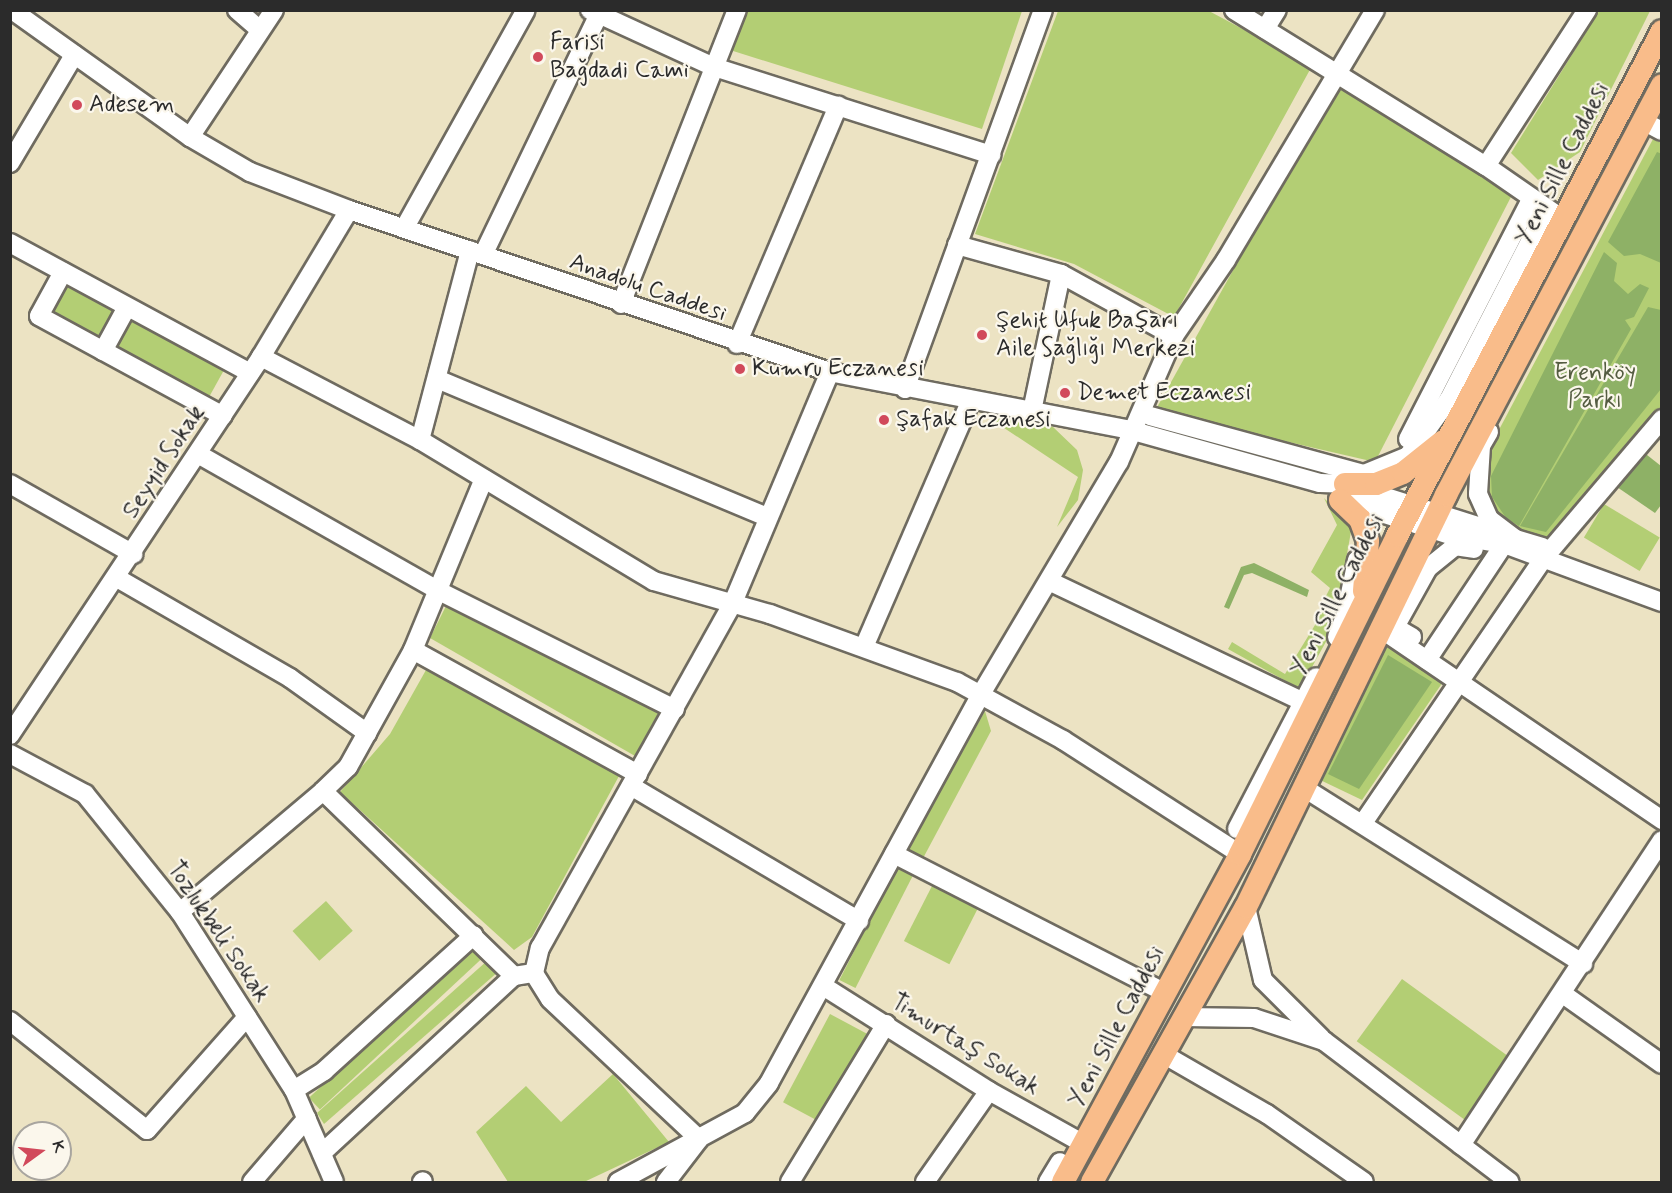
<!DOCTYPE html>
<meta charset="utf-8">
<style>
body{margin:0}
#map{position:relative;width:1672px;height:1193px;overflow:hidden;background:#ece3c3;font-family:Mynerve,sans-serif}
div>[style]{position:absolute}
.green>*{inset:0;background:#b3ce74;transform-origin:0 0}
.forest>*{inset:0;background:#8eb166}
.roads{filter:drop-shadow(2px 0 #6f6b60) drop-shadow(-2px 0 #6f6b60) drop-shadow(0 2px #6f6b60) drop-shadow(0 -2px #6f6b60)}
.minor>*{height:18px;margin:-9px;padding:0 9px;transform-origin:9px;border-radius:9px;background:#fff}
.major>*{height:22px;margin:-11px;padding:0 11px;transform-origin:11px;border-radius:11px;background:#f9bc8a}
.dots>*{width:16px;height:16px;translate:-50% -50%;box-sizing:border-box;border:3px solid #fbf7ec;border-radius:50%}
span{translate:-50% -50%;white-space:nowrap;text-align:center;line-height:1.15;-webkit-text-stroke:4.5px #fbf7ec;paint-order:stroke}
.poi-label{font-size:24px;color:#2b2b2b}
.left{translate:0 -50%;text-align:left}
.street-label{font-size:24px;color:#2b2b2b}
.park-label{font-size:24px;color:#545c41}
.frame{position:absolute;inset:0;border:12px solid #2b2b2b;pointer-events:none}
.north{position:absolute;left:12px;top:1121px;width:60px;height:60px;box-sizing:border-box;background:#fbf7ec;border:2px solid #a8a59f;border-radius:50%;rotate:75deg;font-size:16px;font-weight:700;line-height:24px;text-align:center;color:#2b2b2b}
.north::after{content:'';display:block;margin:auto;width:21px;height:27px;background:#d1495b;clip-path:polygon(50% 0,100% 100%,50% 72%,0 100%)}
</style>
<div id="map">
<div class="green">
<div style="clip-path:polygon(745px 11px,1022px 11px,982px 129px,730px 50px)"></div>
<div style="clip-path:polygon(1058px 11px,1209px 11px,1312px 66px,1174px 317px,1074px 264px,975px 234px)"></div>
<div style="clip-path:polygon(1599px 11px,1650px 11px,1580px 152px,1538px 180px,1511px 153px)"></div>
<div style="clip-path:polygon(1338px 81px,1514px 191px,1375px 462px,1155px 411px)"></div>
<div style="clip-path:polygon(1653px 139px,1662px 143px,1661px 408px,1550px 542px,1501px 527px,1482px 501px,1482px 476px,1492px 443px)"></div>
<div style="left:67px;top:282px;width:180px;height:38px;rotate:29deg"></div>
<div style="clip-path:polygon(977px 410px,1053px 427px,1077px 450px,1083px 470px,1078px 500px,1057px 527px,1078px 477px)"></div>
<div style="clip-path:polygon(1324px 498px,1352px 526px,1334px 627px,1300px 689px,1228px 649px,1232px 642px,1285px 674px,1315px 625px,1316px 616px,1330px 588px,1311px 572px,1337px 525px)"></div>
<div style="left:1604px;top:504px;width:65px;height:39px;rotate:31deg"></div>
<div style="clip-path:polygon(447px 604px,659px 712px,635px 756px,430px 638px)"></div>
<div style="clip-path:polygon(1384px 641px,1445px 679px,1362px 800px,1316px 778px)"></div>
<div style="clip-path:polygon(426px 670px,619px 776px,532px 937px,514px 950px,340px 792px,390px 734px)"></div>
<div style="clip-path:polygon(985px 711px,991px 731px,921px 862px,905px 854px)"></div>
<div style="left:898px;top:865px;width:18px;height:129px;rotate:27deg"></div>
<div style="left:933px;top:884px;width:51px;height:64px;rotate:27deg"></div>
<div style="left:326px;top:901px;width:40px;height:45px;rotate:48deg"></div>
<div style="left:475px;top:943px;width:16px;height:227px;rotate:47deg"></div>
<div style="clip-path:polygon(488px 960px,499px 971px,324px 1124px,317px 1113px)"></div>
<div style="left:1402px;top:979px;width:133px;height:77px;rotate:36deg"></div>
<div style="left:830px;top:1014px;width:44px;height:100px;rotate:28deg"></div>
<div style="clip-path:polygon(613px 1074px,669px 1142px,584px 1182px,508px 1182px,476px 1132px,526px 1086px,561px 1122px)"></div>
</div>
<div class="forest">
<div style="clip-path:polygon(1657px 152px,1662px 154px,1661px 263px,1640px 254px,1624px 256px,1608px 242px)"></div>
<div style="clip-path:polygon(1604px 252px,1617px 263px,1614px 281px,1628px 294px,1640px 284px,1649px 288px,1634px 317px,1625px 320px,1631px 329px,1519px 526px,1506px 518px,1492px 497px,1491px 476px)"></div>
<div style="clip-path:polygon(1648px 307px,1661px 310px,1661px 389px,1546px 532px,1520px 526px)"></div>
<div style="clip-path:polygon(1642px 451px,1661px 466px,1661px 505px,1655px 513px,1617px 487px)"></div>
<div style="clip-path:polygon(1254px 563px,1309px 590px,1307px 597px,1252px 573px,1244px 575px,1229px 609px,1224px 607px,1241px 567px)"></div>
<div style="clip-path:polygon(1388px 655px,1432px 682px,1359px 789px,1328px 774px)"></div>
</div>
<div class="roads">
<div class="minor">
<div style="left:12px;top:10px;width:219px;rotate:35.5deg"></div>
<div style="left:190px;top:137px;width:69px;rotate:30.3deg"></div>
<div style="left:250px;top:172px;width:106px;rotate:21deg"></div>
<div style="left:349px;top:210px;width:508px;rotate:18.61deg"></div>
<div style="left:830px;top:372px;width:306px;rotate:10.9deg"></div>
<div style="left:1130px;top:430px;width:197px;rotate:15.6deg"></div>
<div style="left:1320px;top:483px;width:25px;rotate:2deg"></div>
<div style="left:1345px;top:484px;width:152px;rotate:17.6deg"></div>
<div style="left:237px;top:10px;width:29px;rotate:41deg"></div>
<div style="left:590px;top:10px;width:136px;rotate:24.7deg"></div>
<div style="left:714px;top:67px;width:291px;rotate:17.6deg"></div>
<div style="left:1234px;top:10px;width:296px;rotate:31.8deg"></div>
<div style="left:1486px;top:166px;width:86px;rotate:34.6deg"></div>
<div style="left:1265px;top:29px;width:22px;rotate:-58deg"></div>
<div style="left:1643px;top:121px;width:21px;rotate:28deg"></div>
<div style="left:190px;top:137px;width:152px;rotate:-56.5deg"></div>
<div style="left:10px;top:163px;width:126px;rotate:-59.3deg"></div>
<div style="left:1486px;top:166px;width:186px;rotate:-57.1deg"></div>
<div style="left:405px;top:227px;width:248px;rotate:-60.9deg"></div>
<div style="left:10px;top:243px;width:273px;rotate:28.4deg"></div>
<div style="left:957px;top:245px;width:108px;rotate:15.6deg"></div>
<div style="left:1061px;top:274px;width:129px;rotate:28.8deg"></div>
<div style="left:483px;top:255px;width:272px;rotate:-64.3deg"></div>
<div style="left:63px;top:272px;width:50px;rotate:118.6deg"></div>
<div style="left:39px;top:316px;width:209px;rotate:28.5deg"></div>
<div style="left:621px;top:304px;width:316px;rotate:-68.5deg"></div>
<div style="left:737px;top:344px;width:259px;rotate:-67deg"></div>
<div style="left:103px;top:351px;width:50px;rotate:-61.4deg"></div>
<div style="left:261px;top:357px;width:179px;rotate:27.6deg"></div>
<div style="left:420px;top:440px;width:273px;rotate:31.1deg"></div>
<div style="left:654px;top:581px;width:121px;rotate:15.9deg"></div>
<div style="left:770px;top:614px;width:199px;rotate:20deg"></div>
<div style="left:957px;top:682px;width:121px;rotate:28.7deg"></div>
<div style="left:1063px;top:740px;width:211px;rotate:32.8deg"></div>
<div style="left:437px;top:379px;width:358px;rotate:22.7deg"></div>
<div style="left:905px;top:389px;width:403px;rotate:-70deg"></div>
<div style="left:1032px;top:411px;width:140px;rotate:-78deg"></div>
<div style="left:1150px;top:416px;width:222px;rotate:15.2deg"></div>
<div style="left:1364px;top:474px;width:48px;rotate:-22.2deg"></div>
<div style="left:1408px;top:456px;width:70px;rotate:-54.3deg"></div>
<div style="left:1449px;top:399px;width:210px;rotate:-62.8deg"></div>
<div style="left:1489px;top:432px;width:16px;rotate:120deg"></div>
<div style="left:1481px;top:446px;width:48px;rotate:93.6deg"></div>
<div style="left:1478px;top:494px;width:27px;rotate:66deg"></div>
<div style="left:1489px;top:519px;width:34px;rotate:37deg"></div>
<div style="left:1516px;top:539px;width:28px;rotate:17deg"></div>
<div style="left:1408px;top:439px;width:271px;rotate:-62.8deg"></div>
<div style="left:420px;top:440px;width:196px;rotate:-75.2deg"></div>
<div style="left:198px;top:454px;width:275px;rotate:29.6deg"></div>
<div style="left:437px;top:590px;width:266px;rotate:26.6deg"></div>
<div style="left:10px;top:484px;width:142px;rotate:29.6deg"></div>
<div style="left:1341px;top:500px;width:114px;rotate:17.8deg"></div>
<div style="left:1450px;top:535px;width:55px;rotate:9.5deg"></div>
<div style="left:1504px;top:544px;width:168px;rotate:20.2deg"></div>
<div style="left:117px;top:578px;width:200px;rotate:30deg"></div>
<div style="left:290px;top:678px;width:95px;rotate:35.5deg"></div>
<div style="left:1049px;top:581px;width:291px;rotate:25.4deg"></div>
<div style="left:1381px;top:629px;width:340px;rotate:34.2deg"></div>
<div style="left:1337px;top:637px;width:26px;rotate:-69deg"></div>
<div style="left:1346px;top:613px;width:54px;rotate:-78.3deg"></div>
<div style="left:1412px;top:637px;width:20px;rotate:-150deg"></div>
<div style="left:1395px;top:627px;width:68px;rotate:-60.8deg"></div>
<div style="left:1428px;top:568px;width:35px;rotate:-39deg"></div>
<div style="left:1455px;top:546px;width:19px;rotate:9deg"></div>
<div style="left:864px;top:647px;width:269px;rotate:-66.6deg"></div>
<div style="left:413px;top:650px;width:257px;rotate:28.9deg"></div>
<div style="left:1427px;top:660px;width:139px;rotate:-56.4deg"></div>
<div style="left:10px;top:735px;width:454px;rotate:-56.4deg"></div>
<div style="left:261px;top:357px;width:171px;rotate:-59.1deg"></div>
<div style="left:10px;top:754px;width:85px;rotate:28.1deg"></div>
<div style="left:85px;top:794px;width:151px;rotate:51.2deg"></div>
<div style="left:180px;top:912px;width:211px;rotate:57.4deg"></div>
<div style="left:294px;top:1090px;width:100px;rotate:66.5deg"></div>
<div style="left:631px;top:786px;width:265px;rotate:30.6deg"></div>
<div style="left:1304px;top:788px;width:330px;rotate:32.2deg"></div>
<div style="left:323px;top:791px;width:35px;rotate:-44deg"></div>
<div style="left:348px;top:767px;width:134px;rotate:-60.9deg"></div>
<div style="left:413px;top:650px;width:185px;rotate:-67.5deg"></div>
<div style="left:1363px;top:823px;width:320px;rotate:-55.7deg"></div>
<div style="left:1543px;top:559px;width:184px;rotate:-49.6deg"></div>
<div style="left:1237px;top:829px;width:171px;rotate:-62.5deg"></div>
<div style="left:894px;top:854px;width:305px;rotate:27.1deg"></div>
<div style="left:1246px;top:907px;width:75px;rotate:76.9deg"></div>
<div style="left:1263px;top:980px;width:82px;rotate:45deg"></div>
<div style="left:180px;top:912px;width:187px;rotate:-40.2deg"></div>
<div style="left:323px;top:791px;width:266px;rotate:44.1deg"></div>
<div style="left:514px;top:976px;width:20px;rotate:-9deg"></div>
<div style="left:823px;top:986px;width:196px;rotate:32.3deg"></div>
<div style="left:989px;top:1091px;width:109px;rotate:29.2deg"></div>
<div style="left:1563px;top:994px;width:121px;rotate:35.3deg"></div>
<div style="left:1184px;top:1017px;width:70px;rotate:0.8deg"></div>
<div style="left:1254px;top:1018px;width:74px;rotate:18.2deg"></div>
<div style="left:1324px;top:1041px;width:233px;rotate:37.2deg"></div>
<div style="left:10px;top:1021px;width:175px;rotate:38.5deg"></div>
<div style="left:147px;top:1130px;width:151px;rotate:-48.5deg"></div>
<div style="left:1163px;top:1054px;width:120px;rotate:30deg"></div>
<div style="left:1267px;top:1114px;width:118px;rotate:35deg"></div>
<div style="left:294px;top:1090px;width:36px;rotate:-32deg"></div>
<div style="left:324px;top:1071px;width:202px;rotate:-42.2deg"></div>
<div style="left:1461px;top:1145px;width:365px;rotate:-56.6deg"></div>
<div style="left:322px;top:1153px;width:261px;rotate:-42.7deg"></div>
<div style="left:252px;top:1182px;width:84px;rotate:-49.3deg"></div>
<div style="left:422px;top:1182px;width:1px;rotate:-45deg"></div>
<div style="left:618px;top:1182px;width:145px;rotate:-28.5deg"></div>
<div style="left:745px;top:1113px;width:38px;rotate:-51deg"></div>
<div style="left:769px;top:1083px;width:443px;rotate:-61.4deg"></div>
<div style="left:981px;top:694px;width:270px;rotate:-59.3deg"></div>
<div style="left:1119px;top:462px;width:137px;rotate:-66.4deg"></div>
<div style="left:1174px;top:336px;width:92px;rotate:-55.6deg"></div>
<div style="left:1226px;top:260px;width:291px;rotate:-59.2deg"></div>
<div style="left:666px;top:1182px;width:54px;rotate:-52.5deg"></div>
<div style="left:699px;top:1139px;width:204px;rotate:-136.8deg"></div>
<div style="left:550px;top:999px;width:31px;rotate:-122deg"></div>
<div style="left:534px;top:973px;width:26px;rotate:-77deg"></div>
<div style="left:540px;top:948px;width:393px;rotate:-60.8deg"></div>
<div style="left:732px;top:605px;width:253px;rotate:-67.2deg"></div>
<div style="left:790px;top:1182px;width:185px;rotate:-58.7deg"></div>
<div style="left:925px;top:1182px;width:111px;rotate:-54.9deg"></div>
<div style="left:1048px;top:1182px;width:23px;rotate:-59deg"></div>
</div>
<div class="major">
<div style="left:1345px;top:484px;width:31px"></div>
<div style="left:1376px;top:484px;width:29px;rotate:-22deg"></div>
<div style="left:1403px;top:473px;width:50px;rotate:-38.5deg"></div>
<div style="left:1340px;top:500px;width:28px;rotate:44deg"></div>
<div style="left:1360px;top:519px;width:23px;rotate:70deg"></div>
<div style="left:1368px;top:541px;width:50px;rotate:94.6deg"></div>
<div style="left:1063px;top:1182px;width:373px;rotate:-61.6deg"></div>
<div style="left:1240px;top:854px;width:355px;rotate:-63.7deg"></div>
<div style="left:1397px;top:536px;width:570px;rotate:-62.31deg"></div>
<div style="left:1092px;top:1182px;width:315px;rotate:-60.8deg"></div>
<div style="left:1246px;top:907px;width:458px;rotate:-64.1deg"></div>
<div style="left:1446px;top:495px;width:463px;rotate:-62.2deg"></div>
</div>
</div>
<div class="dots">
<div style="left:538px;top:57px;background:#d1495b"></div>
<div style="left:77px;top:105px;background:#d1495b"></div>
<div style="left:982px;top:335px;background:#d1495b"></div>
<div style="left:740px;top:369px;background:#d1495b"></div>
<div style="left:1065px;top:393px;background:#d1495b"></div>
<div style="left:884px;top:420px;background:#d1495b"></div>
</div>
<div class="poi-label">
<span class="left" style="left:550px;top:57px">Farisi<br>Bağdadi Cami</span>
<span class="left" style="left:89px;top:105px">Adesem</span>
<span class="left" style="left:996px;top:335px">Şehit Ufuk Başarı<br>Aile Sağlığı Merkezi</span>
<span class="left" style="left:752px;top:369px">Kumru Eczanesi</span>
<span class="left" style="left:1077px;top:393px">Demet Eczanesi</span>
<span class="left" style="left:896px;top:420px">Şafak Eczanesi</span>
</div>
<div class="street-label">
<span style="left:1563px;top:164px;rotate:-63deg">Yeni Sille Caddesi</span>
<span style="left:648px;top:288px;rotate:19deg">Anadolu Caddesi</span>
<span style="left:164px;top:462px;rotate:-57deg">Seyyid Sokak</span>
<span style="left:1338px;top:595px;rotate:-63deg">Yeni Sille Caddesi</span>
<span style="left:218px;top:932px;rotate:56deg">Tozlukbeli Sokak</span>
<span style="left:1117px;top:1027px;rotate:-62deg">Yeni Sille Caddesi</span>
<span style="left:965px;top:1045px;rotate:32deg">Timurtaş Sokak</span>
</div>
<div class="park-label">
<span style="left:1595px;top:387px">Erenköy<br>Parkı</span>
</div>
<div class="frame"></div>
<div class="north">K</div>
</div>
